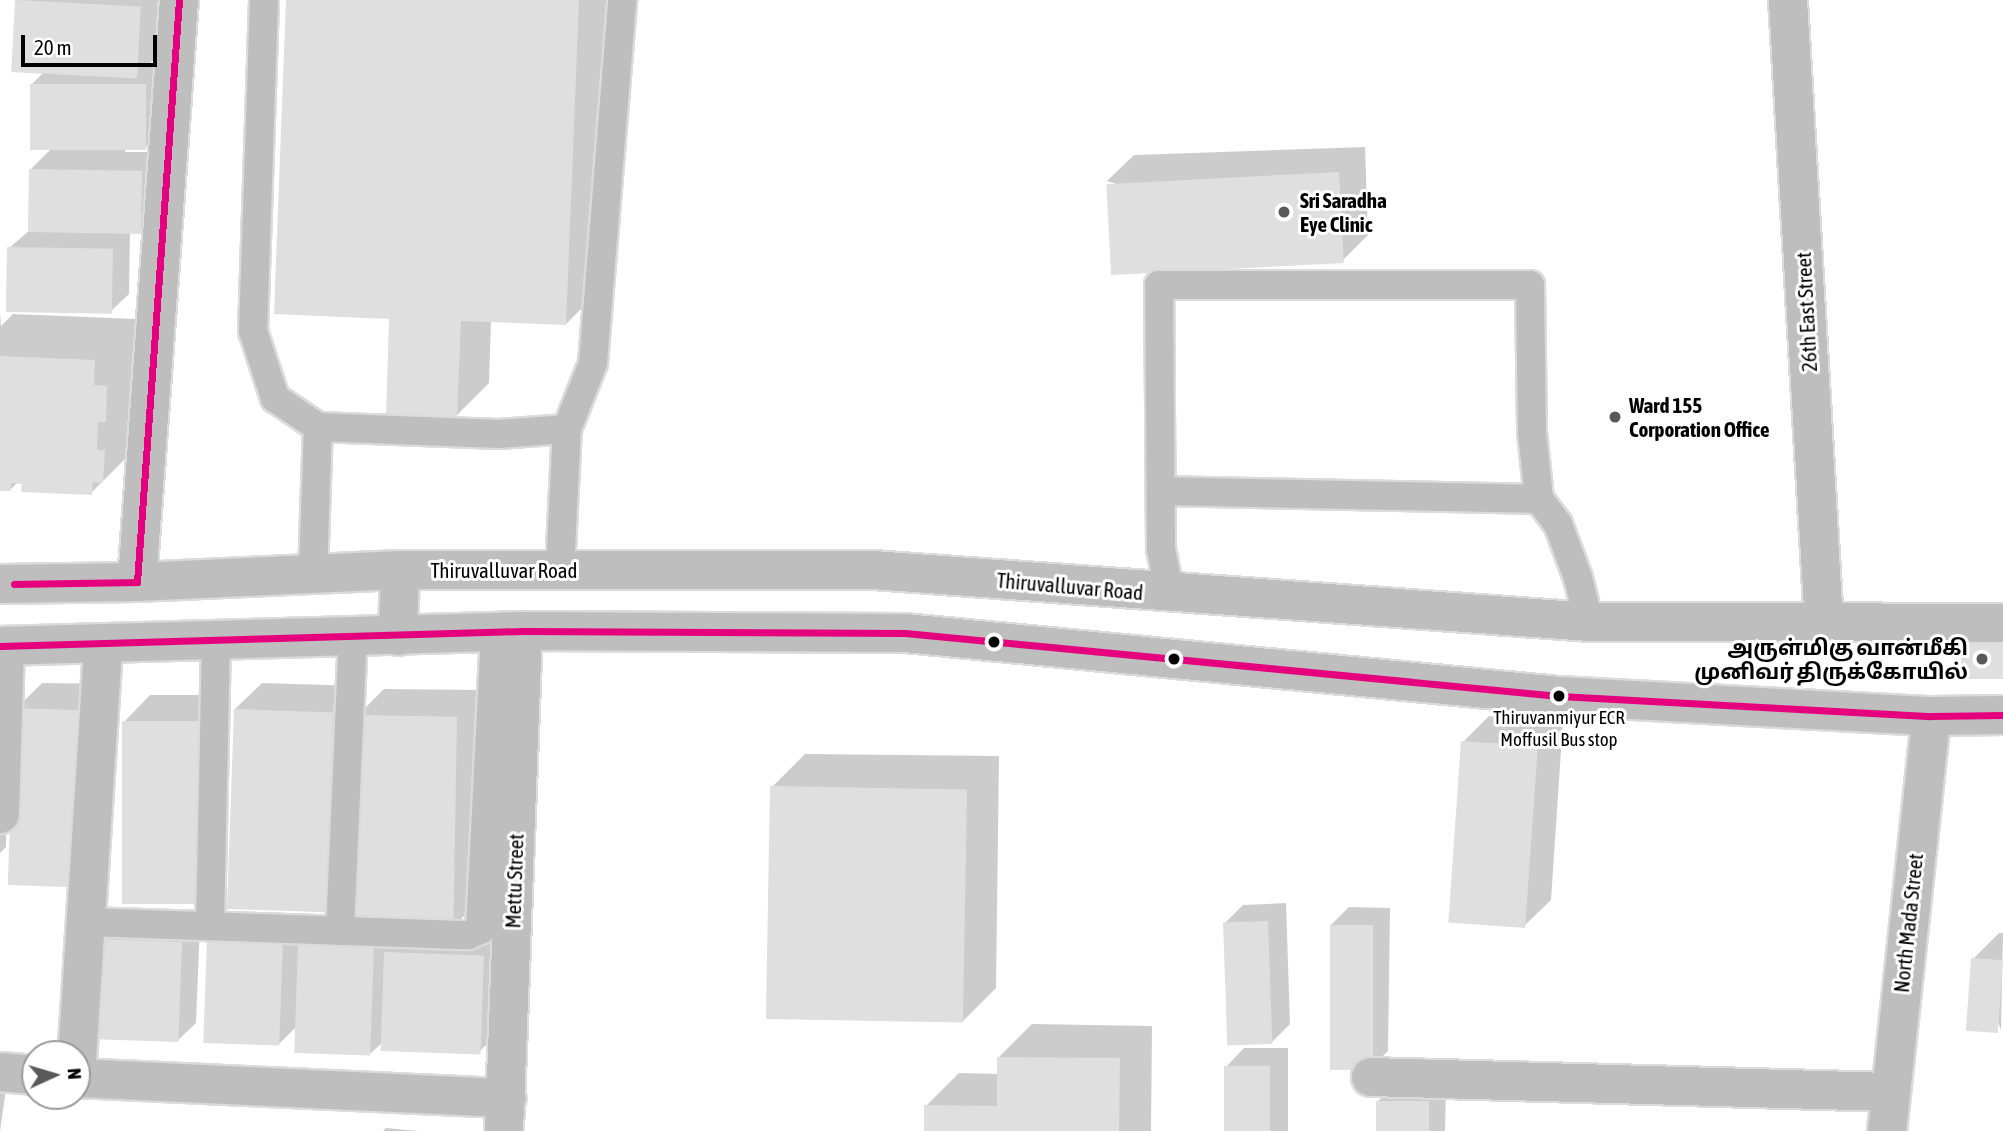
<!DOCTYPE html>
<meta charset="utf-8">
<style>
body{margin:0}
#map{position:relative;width:2003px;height:1131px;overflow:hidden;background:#fff;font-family:"Asap Condensed","Noto Sans Tamil",sans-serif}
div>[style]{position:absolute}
.shadow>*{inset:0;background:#0003}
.building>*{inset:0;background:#dfdfdf;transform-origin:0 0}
.roads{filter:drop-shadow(2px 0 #dbdbdb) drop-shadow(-2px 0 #dbdbdb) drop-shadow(0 2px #dbdbdb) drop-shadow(0 -2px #dbdbdb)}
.lane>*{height:28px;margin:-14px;padding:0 14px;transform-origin:14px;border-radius:14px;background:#bebebe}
.street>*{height:38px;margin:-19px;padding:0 19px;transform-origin:19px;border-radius:19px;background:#bebebe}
.primary>*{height:38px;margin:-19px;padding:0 19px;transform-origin:19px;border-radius:19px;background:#bebebe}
.bus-1>*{height:7px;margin:-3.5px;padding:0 3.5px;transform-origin:3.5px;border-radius:3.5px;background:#e5007d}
.dots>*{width:19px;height:19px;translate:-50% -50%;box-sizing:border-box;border:4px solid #fff;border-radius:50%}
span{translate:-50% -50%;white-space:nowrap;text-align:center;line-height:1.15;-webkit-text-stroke:6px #fff;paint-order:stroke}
.bus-label{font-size:19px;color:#000}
.poi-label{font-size:21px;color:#000;font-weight:700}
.left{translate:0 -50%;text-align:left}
.right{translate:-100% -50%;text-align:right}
.street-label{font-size:21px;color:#000}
.north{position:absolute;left:21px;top:1040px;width:70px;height:70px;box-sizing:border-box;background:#fff;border:2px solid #999;border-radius:50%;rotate:86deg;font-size:19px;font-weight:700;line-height:28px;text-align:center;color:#000}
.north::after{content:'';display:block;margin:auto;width:24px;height:32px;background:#595959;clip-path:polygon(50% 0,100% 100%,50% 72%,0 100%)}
.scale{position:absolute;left:21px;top:35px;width:136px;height:32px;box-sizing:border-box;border:4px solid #000;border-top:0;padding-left:9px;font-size:21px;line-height:24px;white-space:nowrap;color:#000;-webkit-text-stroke:5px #fff;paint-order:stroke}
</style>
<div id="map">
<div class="shadow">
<div style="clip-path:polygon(17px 0,158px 0,154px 59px,147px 66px,163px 66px,163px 130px,145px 148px,125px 148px,125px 152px,159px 152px,159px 214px,140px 232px,130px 232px,129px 294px,110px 312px,9px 248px,30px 230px,31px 169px,52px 148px,32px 84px,44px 72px)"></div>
<div style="clip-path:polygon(288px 0,610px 0,599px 291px,566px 324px,491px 321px,489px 383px,456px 416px,391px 317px)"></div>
<div style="clip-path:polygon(1365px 147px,1368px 235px,1342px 261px,1107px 181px,1134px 155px)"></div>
<div style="clip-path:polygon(0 313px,1px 326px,13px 314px,136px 319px,145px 439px,91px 493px,18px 482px,10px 490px,0 489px)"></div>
<div style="clip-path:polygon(42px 683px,112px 684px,108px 860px,16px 709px)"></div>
<div style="clip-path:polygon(262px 683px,359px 686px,358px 715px,384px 689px,483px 690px,481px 899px,452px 928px,509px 930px,506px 1025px,479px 1052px,383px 1042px,371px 1053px,297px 1026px,279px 1044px,208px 937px,300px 922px,300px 946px,318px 928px,391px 930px,391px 948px,414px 925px,352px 884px,326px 910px,235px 709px)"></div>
<div style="clip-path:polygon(150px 695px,226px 695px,226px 876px,200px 902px,124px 722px)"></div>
<div style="clip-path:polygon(1489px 716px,1563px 721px,1551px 900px,1524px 926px,1463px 742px)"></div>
<div style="clip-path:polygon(0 717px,8px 718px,6px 847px,0 853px)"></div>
<div style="clip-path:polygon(805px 754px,999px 756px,996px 988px,963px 1021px,772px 787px)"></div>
<div style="clip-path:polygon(1286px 903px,1290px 1024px,1272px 1042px,1225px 923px,1243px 905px)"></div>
<div style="clip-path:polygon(1349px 907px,1390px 908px,1388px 1051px,1370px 1069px,1331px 925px)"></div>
<div style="clip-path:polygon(113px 921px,200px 924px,196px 1023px,177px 1041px,95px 939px)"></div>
<div style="clip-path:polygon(1999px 933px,2003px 933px,2001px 1030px,1973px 959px)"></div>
<div style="clip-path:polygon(1032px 1024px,1152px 1026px,1151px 1131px,925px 1131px,926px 1106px,959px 1073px,999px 1074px,999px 1057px)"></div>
<div style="clip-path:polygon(1244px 1048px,1288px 1048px,1288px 1131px,1226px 1131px,1226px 1067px)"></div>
<div style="clip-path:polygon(0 1081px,7px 1082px,0 1131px)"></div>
<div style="clip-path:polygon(1396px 1084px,1446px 1084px,1445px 1131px,1377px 1131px,1377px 1102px)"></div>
<div style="clip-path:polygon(386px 1128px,418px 1131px,383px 1131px)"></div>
</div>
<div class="building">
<div style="left:15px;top:0;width:126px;height:72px;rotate:3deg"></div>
<div style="clip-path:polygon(286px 0,579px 0,566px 325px,461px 321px,457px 417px,386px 415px,389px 319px,274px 314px)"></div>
<div style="left:30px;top:84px;width:116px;height:66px"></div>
<div style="left:29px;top:169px;width:113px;height:63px;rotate:1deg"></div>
<div style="left:1339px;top:172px;width:91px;height:233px;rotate:87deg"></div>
<div style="left:7px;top:247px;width:106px;height:65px;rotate:1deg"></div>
<div style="clip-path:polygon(0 356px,95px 360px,94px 385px,107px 386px,106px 422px,98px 422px,97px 450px,105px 450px,103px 483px,93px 482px,92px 495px,21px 492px,22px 484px,11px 483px,11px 491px,0 491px)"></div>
<div style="left:1961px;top:638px;width:42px;height:41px"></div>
<div style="left:14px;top:708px;width:72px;height:177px;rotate:2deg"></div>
<div style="left:234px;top:709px;width:99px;height:200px;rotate:2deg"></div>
<div style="left:356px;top:715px;width:101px;height:211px;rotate:1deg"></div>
<div style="left:122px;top:721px;width:79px;height:183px"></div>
<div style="left:1461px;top:741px;width:77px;height:182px;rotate:4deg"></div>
<div style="left:770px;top:786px;width:197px;height:233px;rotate:1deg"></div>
<div style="left:1268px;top:921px;width:123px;height:45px;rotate:88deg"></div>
<div style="left:1330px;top:925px;width:43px;height:145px"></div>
<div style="left:207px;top:937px;width:76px;height:106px;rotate:2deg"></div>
<div style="left:93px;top:939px;width:89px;height:100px;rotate:2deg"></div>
<div style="left:298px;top:945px;width:76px;height:108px;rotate:2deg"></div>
<div style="left:384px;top:952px;width:100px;height:99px;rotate:2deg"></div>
<div style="left:1971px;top:958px;width:32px;height:73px;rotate:4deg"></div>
<div style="clip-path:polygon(997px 1057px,1120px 1058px,1119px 1131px,924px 1131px,924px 1105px,997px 1106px)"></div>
<div style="left:1224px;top:1066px;width:46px;height:65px"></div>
<div style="left:1376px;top:1101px;width:53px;height:30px"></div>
</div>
<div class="roads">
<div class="lane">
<div style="left:264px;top:0;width:331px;rotate:91.9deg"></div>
<div style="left:253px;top:331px;width:71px;rotate:71.8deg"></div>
<div style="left:275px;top:398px;width:52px;rotate:34deg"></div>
<div style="left:318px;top:427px;width:181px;rotate:2.2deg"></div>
<div style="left:499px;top:434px;width:68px;rotate:-4.2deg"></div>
<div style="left:567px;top:429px;width:71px;rotate:-68.5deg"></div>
<div style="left:593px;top:363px;width:364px;rotate:-85.4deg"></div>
<div style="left:1161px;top:491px;width:378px;rotate:1.2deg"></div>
<div style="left:560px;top:570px;width:141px;rotate:-87.2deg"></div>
<div style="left:313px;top:575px;width:148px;rotate:-88.1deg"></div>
<div style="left:1170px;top:594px;width:46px;rotate:-101.3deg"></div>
<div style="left:1161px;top:549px;width:264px;rotate:-90.4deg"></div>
<div style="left:1159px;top:285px;width:371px"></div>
<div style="left:1530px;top:285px;width:147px;rotate:89.2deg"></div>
<div style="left:1532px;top:432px;width:67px;rotate:84deg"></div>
<div style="left:1539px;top:499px;width:31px;rotate:53deg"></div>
<div style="left:1558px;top:524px;width:58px;rotate:69.7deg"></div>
<div style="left:1578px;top:578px;width:45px;rotate:76deg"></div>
<div style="left:87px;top:922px;width:381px;rotate:2deg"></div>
<div style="left:468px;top:935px;width:13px;rotate:-23deg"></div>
<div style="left:480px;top:930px;width:298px;rotate:-87.1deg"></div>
<div style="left:210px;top:926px;width:286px;rotate:-88.8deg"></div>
<div style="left:340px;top:931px;width:294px;rotate:-87.5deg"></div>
</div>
<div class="street">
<div style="left:1788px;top:0;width:626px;rotate:86.7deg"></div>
<div style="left:0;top:814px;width:168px;rotate:-88.3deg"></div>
<div style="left:77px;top:1061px;width:417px;rotate:-86.4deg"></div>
<div style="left:0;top:1072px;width:35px;rotate:5deg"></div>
<div style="left:1371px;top:1077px;width:518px;rotate:1.66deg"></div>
<div style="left:77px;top:1078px;width:430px;rotate:2.7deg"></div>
<div style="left:504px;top:1131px;width:500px;rotate:-87.82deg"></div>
<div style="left:1887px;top:1131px;width:417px;rotate:-83.9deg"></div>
</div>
<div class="primary">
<div style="left:137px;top:582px;width:584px;rotate:-85.87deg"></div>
<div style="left:0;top:584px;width:137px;rotate:-0.8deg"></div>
<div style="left:137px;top:582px;width:263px;rotate:-2.6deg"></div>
<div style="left:400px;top:570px;width:473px"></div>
<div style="left:873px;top:570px;width:718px;rotate:4.15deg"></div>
<div style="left:1589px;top:622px;width:414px;rotate:0.1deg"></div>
<div style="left:398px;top:636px;width:66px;rotate:-88.3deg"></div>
<div style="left:0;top:646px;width:523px;rotate:-1.64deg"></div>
<div style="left:523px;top:631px;width:382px;rotate:0.3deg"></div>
<div style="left:905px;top:633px;width:657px;rotate:5.5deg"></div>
<div style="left:1559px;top:696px;width:373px;rotate:3.1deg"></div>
<div style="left:1931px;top:716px;width:72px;rotate:-0.8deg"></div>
</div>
</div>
<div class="bus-1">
<div style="left:14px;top:584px;width:123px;rotate:-0.9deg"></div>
<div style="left:137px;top:582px;width:584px;rotate:-85.87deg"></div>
<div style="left:0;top:646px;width:523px;rotate:-1.64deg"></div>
<div style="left:523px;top:631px;width:382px;rotate:0.3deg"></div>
<div style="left:905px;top:633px;width:657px;rotate:5.5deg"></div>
<div style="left:1559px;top:696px;width:373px;rotate:3.1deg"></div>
<div style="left:1931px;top:716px;width:72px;rotate:-0.8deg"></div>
</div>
<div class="dots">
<div style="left:1284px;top:212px;background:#595959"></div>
<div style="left:1615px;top:417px;background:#595959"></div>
<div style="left:994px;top:642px;background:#000"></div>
<div style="left:1174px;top:659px;background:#000"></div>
<div style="left:1982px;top:659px;background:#595959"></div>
<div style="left:1559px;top:696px;background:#000"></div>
</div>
<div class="bus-label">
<span style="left:1559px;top:729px">Thiruvanmiyur ECR<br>Moffusil Bus stop</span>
</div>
<div class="poi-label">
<span class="left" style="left:1300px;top:212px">Sri Saradha<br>Eye Clinic</span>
<span class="left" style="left:1629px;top:417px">Ward 155<br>Corporation Office</span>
<span class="right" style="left:1968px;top:659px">அருள்மிகு வான்மீகி<br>முனிவர் திருக்கோயில்</span>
</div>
<div class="street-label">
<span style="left:1806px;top:312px;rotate:-93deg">26th East Street</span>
<span style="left:504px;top:570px">Thiruvalluvar Road</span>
<span style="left:1070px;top:586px;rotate:5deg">Thiruvalluvar Road</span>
<span style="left:514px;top:881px;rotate:-88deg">Mettu Street</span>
<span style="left:1908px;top:923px;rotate:-84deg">North Mada Street</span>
</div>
<div class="north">N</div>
<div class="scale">20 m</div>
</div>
